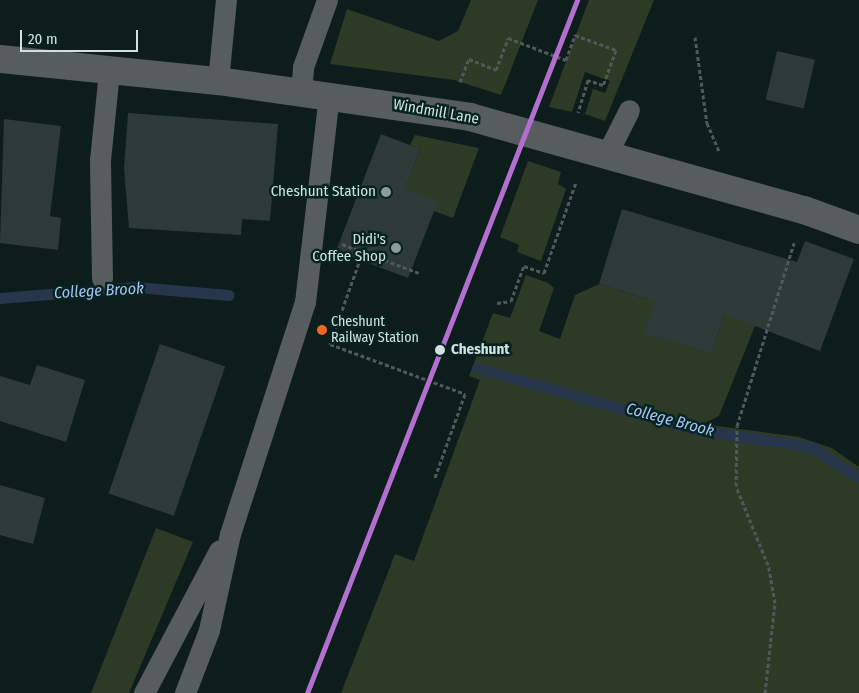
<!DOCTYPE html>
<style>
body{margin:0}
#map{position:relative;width:859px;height:693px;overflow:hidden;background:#0c1d1c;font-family:"Fira Sans Condensed",sans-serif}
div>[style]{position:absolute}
.green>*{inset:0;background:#2d3a26}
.stream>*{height:11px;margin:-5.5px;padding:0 5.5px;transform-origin:5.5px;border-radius:5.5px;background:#27364a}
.building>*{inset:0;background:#2e3a37;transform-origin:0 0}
.path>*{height:3px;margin-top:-1.5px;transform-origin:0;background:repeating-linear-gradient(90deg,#505959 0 4px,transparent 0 6.5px)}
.lane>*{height:21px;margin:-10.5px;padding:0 10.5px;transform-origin:10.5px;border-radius:10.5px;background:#575d5e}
.street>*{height:28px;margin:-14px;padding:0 14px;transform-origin:14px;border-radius:14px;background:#575d5e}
.rail-1>*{height:5px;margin:-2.5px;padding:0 2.5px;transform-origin:2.5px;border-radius:2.5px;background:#b36fd0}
.dots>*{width:14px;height:14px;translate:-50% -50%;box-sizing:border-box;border:2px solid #062322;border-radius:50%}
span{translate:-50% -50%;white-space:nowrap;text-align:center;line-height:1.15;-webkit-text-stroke:5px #062322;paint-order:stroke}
.bus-label{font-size:14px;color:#d1e1e0}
.left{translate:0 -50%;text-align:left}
.street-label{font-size:15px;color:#d1e1e0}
.poi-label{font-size:15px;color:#d1e1e0}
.right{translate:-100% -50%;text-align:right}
.stop-label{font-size:15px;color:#d1e1e0;font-weight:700}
.water-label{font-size:16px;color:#a6c5f2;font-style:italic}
.scale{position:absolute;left:20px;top:30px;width:118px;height:22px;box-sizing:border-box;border:2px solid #d1e1e0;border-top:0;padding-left:6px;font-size:15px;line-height:18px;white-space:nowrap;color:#d1e1e0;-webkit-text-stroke:4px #062322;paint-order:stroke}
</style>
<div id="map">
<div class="green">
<div style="clip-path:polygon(471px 0,538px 0,501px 95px,454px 80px,330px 64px,347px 9px,439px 41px,458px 31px)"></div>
<div style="clip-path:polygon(589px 0,654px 0,605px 121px,585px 114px,593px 89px,605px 93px,610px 81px,585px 72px,572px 112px,549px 107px)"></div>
<div style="clip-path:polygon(415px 135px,479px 148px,453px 218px,434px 211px,405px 189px,420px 149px,410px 145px)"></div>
<div style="clip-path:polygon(528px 161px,561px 172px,558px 184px,566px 189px,541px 261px,517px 252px,519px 245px,500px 237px)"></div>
<div style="clip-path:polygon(665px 268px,645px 334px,712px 354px,727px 304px,759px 316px,719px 416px,703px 424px,799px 437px,832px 448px,859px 467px,859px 693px,341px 693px,395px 554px,414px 561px,480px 380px,469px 376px,493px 313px,510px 318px,526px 275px,548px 283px,554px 288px,539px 331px,560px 339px,575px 295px,599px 284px,647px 299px)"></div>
<div style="clip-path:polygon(156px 528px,193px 542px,129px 693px,91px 693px)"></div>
</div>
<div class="stream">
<div style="left:0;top:298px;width:136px;rotate:-4.6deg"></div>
<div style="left:136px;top:287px;width:93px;rotate:4.9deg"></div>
<div style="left:477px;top:368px;width:229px;rotate:15.7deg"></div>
<div style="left:697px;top:430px;width:115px;rotate:8.5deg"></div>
<div style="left:811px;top:447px;width:57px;rotate:32.9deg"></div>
</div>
<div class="building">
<div style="left:777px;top:51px;width:39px;height:50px;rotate:13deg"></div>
<div style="clip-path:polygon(128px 113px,278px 124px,270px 221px,242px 219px,241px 235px,129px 228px,124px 168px)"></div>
<div style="clip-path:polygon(4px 119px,61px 126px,50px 216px,61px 218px,58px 250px,0 243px)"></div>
<div style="clip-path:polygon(381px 134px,420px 149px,405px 189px,438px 201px,408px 278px,336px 251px)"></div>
<div style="clip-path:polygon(622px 209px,797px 262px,805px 241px,854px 259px,820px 351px,724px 314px,712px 354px,644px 334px,654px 301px,599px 284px)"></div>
<div style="left:160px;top:344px;width:69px;height:158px;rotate:19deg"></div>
<div style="clip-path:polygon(37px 365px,85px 380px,66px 442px,0 421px,0 376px,30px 385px)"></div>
<div style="clip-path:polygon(0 485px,45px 498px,33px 544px,0 535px)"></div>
</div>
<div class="path">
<div style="left:695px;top:37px;width:87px;rotate:82.1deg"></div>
<div style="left:707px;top:123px;width:30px;rotate:67deg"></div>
<div style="left:460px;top:82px;width:25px;rotate:-69deg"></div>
<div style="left:469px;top:59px;width:29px;rotate:22deg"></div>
<div style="left:496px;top:70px;width:34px;rotate:-69deg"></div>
<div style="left:508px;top:38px;width:62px;rotate:20.8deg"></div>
<div style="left:566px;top:60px;width:27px;rotate:-70deg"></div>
<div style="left:575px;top:35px;width:44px;rotate:20.1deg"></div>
<div style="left:616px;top:50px;width:37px;rotate:110deg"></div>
<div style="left:603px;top:85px;width:16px;rotate:-162deg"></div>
<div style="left:588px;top:80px;width:34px;rotate:107deg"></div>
<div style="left:342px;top:244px;width:82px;rotate:20.6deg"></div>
<div style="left:363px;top:251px;width:99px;rotate:109.5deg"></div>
<div style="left:330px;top:344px;width:144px;rotate:20.3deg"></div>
<div style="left:465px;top:394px;width:91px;rotate:109.8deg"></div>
<div style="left:497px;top:303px;width:14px;rotate:-8deg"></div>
<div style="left:511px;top:301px;width:37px;rotate:-70deg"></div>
<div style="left:524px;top:266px;width:21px;rotate:19deg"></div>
<div style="left:544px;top:273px;width:96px;rotate:-70.6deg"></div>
<div style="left:765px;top:693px;width:91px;rotate:-83.7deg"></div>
<div style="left:775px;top:603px;width:39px;rotate:-100deg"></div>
<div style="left:768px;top:565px;width:85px;rotate:-112.1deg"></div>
<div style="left:736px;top:486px;width:60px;rotate:-89deg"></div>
<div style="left:737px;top:426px;width:192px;rotate:-72.7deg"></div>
</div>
<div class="lane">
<div style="left:218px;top:81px;width:81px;rotate:-84.4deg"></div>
<div style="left:301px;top:92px;width:25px;rotate:-85deg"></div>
<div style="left:303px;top:67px;width:71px;rotate:-70.3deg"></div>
<div style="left:607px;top:154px;width:49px;rotate:-63.4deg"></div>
<div style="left:102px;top:278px;width:118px;rotate:-91deg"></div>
<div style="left:100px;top:160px;width:89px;rotate:-84.2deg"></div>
<div style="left:144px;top:693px;width:161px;rotate:-62.2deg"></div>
<div style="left:185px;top:693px;width:67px;rotate:-69.1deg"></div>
<div style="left:209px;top:630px;width:98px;rotate:-77.7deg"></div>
<div style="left:230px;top:534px;width:244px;rotate:-72.1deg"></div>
<div style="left:305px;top:302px;width:207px;rotate:-83.4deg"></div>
</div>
<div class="street">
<div style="left:0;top:59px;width:219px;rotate:5.8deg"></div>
<div style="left:218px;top:81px;width:255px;rotate:8.1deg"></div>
<div style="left:470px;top:117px;width:347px;rotate:15.6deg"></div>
<div style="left:804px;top:210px;width:59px;rotate:20deg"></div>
</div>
<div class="rail-1">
<div style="left:307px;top:693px;width:744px;rotate:-68.71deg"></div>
</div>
<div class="dots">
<div style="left:386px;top:192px;background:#8c9c9b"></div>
<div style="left:396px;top:248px;background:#8c9c9b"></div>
<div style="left:322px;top:330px;background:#f26522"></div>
<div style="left:440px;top:350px;background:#d1e1e0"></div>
</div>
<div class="bus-label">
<span class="left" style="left:331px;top:330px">Cheshunt<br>Railway Station</span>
</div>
<div class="street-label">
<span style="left:436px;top:112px;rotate:10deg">Windmill Lane</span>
</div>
<div class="poi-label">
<span class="right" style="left:376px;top:192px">Cheshunt Station</span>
<span class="right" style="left:386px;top:248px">Didi's<br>Coffee Shop</span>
</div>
<div class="stop-label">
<span class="left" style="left:451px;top:350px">Cheshunt</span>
</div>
<div class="water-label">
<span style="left:99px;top:291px;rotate:-3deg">College Brook</span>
<span style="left:670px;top:420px;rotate:15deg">College Brook</span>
</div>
<div class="scale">20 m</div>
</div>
